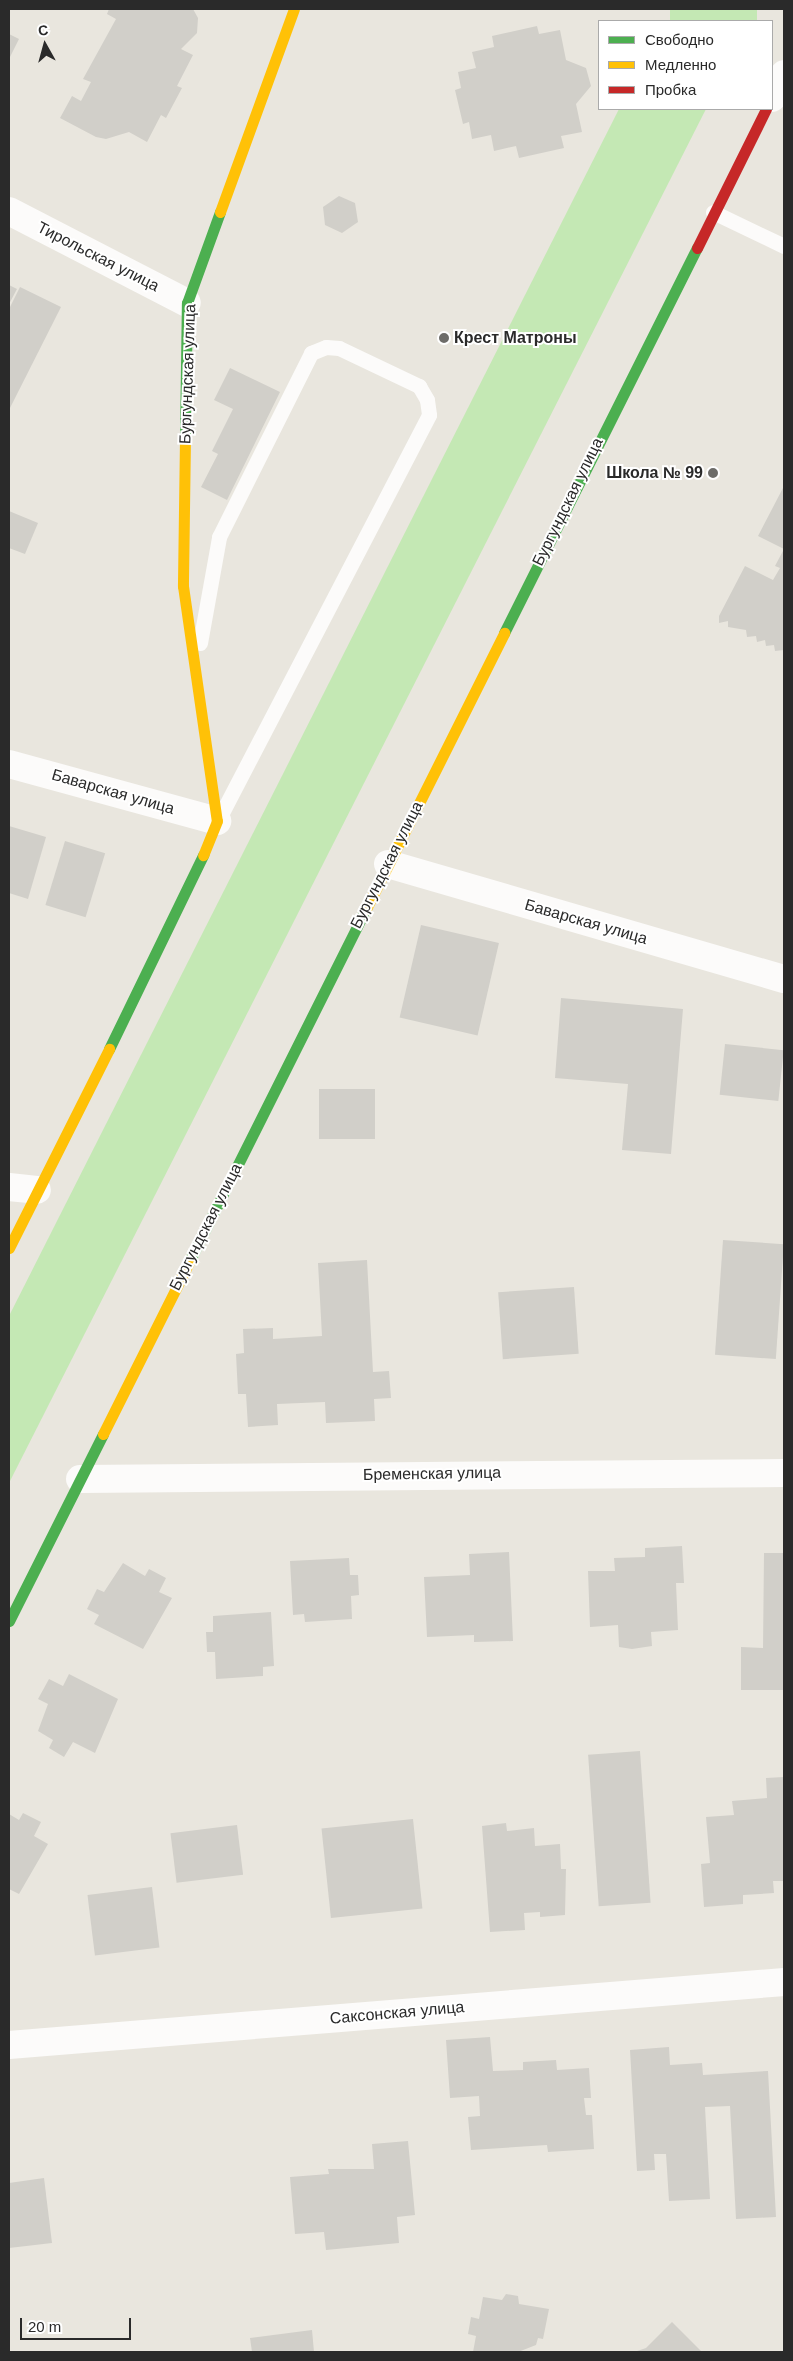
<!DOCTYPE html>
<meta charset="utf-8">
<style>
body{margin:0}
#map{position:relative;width:793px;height:2361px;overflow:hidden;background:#e9e6de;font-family:Arial,sans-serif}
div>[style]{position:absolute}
.green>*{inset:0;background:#c4e8b4;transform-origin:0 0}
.building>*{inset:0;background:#d1cfc9;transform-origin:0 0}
.lane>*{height:15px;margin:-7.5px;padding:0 7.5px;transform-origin:7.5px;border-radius:7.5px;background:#fcfbfa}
.street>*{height:28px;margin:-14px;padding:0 14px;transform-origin:14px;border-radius:14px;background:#fcfbfa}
.fast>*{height:11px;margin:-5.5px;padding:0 5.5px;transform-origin:5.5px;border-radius:5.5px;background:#4caf50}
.slow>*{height:11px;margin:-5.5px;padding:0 5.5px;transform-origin:5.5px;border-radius:5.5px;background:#ffc107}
.jam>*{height:11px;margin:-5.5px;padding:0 5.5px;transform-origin:5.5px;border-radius:5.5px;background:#c62828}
.dots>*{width:14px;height:14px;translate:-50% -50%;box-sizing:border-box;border:2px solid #fff;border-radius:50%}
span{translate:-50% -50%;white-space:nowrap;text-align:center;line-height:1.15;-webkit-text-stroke:4px #fff;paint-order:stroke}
.street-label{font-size:16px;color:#2a2a2a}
.poi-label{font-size:16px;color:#2a2a2a;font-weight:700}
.left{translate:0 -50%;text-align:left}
.right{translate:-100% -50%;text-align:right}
.frame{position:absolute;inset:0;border:10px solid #2a2a2a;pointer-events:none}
.legend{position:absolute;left:598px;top:20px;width:175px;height:90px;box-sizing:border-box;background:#fff;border:1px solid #aaa;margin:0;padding:6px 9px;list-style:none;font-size:15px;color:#2a2a2a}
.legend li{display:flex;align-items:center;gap:10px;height:25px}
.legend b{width:25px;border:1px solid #aaa}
.north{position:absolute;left:20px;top:20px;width:50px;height:50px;-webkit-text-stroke:4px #fff;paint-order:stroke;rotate:353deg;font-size:14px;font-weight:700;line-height:20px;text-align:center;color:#2a2a2a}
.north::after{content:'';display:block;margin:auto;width:18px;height:22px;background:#2a2a2a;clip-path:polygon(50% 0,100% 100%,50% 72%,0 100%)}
.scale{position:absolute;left:20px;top:2318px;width:111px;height:22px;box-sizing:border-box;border:2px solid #2a2a2a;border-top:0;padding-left:6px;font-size:15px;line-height:18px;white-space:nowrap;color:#2a2a2a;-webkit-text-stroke:4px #fff;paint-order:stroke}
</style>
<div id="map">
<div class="green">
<div style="left:670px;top:9px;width:87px;height:14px"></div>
<div style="clip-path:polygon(619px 109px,706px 109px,9px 1483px,9px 1316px)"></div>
</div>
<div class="building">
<div style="clip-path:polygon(109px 9px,193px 9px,198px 18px,197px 33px,181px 49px,193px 55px,177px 86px,182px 88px,166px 118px,161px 115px,147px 142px,129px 132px,106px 139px,96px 137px,60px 118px,72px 96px,81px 101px,91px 82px,83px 79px,116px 19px,107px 14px)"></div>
<div style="clip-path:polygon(537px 26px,539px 34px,560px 30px,566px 60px,586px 68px,591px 86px,576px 104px,582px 132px,561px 136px,564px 148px,519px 158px,516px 146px,494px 151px,491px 135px,472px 139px,469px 122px,463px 124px,455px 90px,461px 88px,458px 72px,476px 68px,472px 52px,494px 47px,492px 36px)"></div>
<div style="clip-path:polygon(9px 34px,19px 39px,9px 59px)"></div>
<div style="clip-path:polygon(339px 196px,355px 203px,358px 222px,342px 233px,325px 225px,323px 207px)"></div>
<div style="clip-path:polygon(9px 285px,17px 289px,9px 304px)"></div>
<div style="clip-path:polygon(20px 287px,61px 307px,9px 410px,9px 309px)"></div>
<div style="clip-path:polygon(230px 368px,280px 392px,227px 500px,201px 487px,218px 454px,212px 451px,233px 409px,214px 400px)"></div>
<div style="clip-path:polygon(784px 486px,784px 650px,775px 651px,774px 645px,766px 646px,765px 640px,757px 642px,756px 636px,747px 637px,746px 630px,728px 627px,728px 621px,719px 623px,719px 616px,745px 566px,773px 580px,780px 568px,775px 566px,784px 549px,758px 536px)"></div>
<div style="clip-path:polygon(9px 511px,38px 523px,25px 554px,9px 548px)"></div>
<div style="clip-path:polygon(9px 826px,46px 837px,28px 899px,9px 893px)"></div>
<div style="left:65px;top:841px;width:42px;height:67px;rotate:17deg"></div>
<div style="left:421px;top:925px;width:80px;height:95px;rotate:13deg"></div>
<div style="clip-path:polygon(561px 998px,683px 1009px,671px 1154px,622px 1150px,628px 1084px,555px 1078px)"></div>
<div style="left:725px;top:1044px;width:59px;height:51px;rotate:6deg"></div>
<div style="left:319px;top:1089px;width:56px;height:50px"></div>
<div style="left:723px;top:1240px;width:61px;height:115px;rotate:4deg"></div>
<div style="clip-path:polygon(367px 1260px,373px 1372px,389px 1371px,391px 1398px,374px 1399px,375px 1421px,326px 1423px,325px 1402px,277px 1404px,278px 1425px,248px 1427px,246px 1394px,238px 1394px,236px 1354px,244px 1353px,243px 1329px,273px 1328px,273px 1339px,322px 1336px,318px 1263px)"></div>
<div style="left:574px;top:1287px;width:67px;height:76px;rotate:86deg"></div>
<div style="clip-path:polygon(682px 1546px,684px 1583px,676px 1583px,678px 1630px,651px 1632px,652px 1646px,632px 1649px,619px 1647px,618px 1625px,590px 1627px,588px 1571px,615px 1571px,614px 1558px,645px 1557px,645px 1548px)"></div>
<div style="clip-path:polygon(509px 1552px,513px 1641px,474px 1642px,474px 1635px,427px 1637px,424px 1577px,470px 1575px,469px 1554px)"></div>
<div style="clip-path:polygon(764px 1553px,784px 1553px,784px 1690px,741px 1690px,741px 1647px,763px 1648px)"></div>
<div style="clip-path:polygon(349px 1558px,350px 1575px,358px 1575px,359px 1595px,351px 1596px,352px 1619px,305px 1622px,304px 1614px,293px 1615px,290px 1561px)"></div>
<div style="clip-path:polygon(123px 1563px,145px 1576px,149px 1569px,166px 1578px,159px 1592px,172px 1598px,143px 1649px,94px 1624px,99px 1615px,87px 1609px,97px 1589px,104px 1592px)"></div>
<div style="clip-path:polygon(271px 1612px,274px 1666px,263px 1667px,263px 1676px,216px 1679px,215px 1652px,207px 1652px,206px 1632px,213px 1632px,213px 1616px)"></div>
<div style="clip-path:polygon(69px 1674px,118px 1699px,95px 1753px,73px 1742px,64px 1757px,49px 1748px,53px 1740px,38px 1731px,48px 1704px,38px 1699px,49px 1679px,63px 1686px)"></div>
<div style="left:640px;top:1751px;width:152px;height:52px;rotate:86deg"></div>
<div style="clip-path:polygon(784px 1777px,784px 1881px,773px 1881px,774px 1893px,743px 1895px,743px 1904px,704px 1907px,701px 1864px,710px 1863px,706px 1817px,734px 1815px,732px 1801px,767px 1798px,766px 1778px)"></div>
<div style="clip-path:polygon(23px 1813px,41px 1822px,34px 1836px,48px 1844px,19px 1894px,9px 1889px,9px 1814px,19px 1820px)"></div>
<div style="left:413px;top:1819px;width:90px;height:92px;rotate:84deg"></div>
<div style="clip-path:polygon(506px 1823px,507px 1831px,534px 1828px,535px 1846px,560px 1844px,561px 1869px,566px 1869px,565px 1915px,540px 1917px,540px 1912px,524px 1913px,525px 1930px,490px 1932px,482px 1826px)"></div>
<div style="left:237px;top:1825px;width:50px;height:67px;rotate:83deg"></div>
<div style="left:152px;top:1887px;width:61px;height:65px;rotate:83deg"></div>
<div style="clip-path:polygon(490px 2037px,493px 2071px,523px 2070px,523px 2062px,556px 2060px,557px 2070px,589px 2068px,591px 2098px,584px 2098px,586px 2115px,592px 2115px,594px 2149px,548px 2152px,547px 2145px,471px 2150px,468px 2117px,480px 2116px,479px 2096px,450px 2098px,446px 2040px)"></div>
<div style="clip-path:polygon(669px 2047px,670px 2065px,702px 2063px,703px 2075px,768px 2071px,776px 2217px,736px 2219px,730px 2106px,705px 2107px,710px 2199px,669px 2201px,666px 2154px,654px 2154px,655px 2170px,637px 2171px,630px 2050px)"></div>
<div style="clip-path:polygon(408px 2141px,415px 2215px,397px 2217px,399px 2243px,326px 2250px,324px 2232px,295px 2234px,290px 2177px,329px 2174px,328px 2169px,374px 2169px,372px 2144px)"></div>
<div style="clip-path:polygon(44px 2178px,52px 2243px,9px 2248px,9px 2183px)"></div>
<div style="clip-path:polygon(506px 2294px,518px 2296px,519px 2304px,549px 2309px,543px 2339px,538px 2338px,536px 2345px,518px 2352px,473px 2352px,476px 2336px,468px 2334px,471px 2317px,479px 2319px,483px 2297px,502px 2300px)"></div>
<div style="clip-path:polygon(672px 2322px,702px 2352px,634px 2352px,646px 2348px)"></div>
<div style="clip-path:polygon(312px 2330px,314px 2352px,252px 2352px,250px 2338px)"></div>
</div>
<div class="lane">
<div style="left:713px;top:212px;width:79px;rotate:25.6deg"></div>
<div style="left:200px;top:643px;width:108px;rotate:-79.8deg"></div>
<div style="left:219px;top:537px;width:206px;rotate:-63.4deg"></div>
<div style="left:311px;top:353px;width:16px;rotate:-22deg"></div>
<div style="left:326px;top:347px;width:13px;rotate:4deg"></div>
<div style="left:339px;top:348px;width:89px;rotate:25.4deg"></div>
<div style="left:419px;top:386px;width:16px;rotate:60deg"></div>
<div style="left:427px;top:400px;width:15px;rotate:82deg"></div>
<div style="left:429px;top:415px;width:454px;rotate:117.5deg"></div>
</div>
<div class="street">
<div style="left:772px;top:98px;width:27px;rotate:-63deg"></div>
<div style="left:9px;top:211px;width:200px;rotate:27.3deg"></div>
<div style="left:9px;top:764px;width:216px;rotate:15.3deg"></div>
<div style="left:388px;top:864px;width:412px;rotate:16.2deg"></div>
<div style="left:9px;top:1187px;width:28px;rotate:6deg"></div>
<div style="left:80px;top:1479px;width:704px;rotate:-0.49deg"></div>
<div style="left:9px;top:2045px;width:778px;rotate:-4.65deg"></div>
</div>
<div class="fast">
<div style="left:185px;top:438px;width:135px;rotate:-89.2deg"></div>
<div style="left:187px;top:303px;width:97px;rotate:-70.1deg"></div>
<div style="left:504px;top:633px;width:431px;rotate:-63.4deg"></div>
<div style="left:109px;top:1049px;width:216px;rotate:-64.1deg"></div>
<div style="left:190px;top:1260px;width:393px;rotate:-63.4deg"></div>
<div style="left:9px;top:1621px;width:209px;rotate:-63.3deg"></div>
</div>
<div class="slow">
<div style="left:220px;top:212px;width:216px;rotate:-70deg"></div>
<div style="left:185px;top:438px;width:148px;rotate:90.8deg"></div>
<div style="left:183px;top:586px;width:237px;rotate:81.8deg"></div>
<div style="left:217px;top:821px;width:37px;rotate:112deg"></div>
<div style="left:366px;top:909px;width:309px;rotate:-63.4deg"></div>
<div style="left:9px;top:1248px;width:223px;rotate:-63.3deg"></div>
<div style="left:103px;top:1434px;width:195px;rotate:-63.4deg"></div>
</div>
<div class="jam">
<div style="left:697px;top:248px;width:155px;rotate:-63.6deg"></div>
</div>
<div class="dots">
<div style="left:444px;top:338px;background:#6d6c69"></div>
<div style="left:713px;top:473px;background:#6d6c69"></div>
</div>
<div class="street-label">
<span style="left:98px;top:257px;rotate:27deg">Тирольская улица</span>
<span style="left:188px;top:374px;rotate:-88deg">Бургундская улица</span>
<span style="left:568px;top:502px;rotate:-64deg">Бургундская улица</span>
<span style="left:113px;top:792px;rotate:16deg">Баварская улица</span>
<span style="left:387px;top:865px;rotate:-63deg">Бургундская улица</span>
<span style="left:586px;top:922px;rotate:16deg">Баварская улица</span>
<span style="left:206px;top:1227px;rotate:-63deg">Бургундская улица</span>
<span style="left:432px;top:1474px;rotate:-1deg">Бременская улица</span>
<span style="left:397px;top:2013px;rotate:-5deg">Саксонская улица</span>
</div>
<div class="poi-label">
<span class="left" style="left:454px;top:338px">Крест Матроны</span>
<span class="right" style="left:703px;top:473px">Школа № 99</span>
</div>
<div class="frame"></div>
<ul class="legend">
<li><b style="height:6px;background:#4caf50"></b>Свободно</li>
<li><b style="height:6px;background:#ffc107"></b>Медленно</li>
<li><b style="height:6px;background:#c62828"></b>Пробка</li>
</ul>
<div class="north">С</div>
<div class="scale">20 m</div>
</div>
